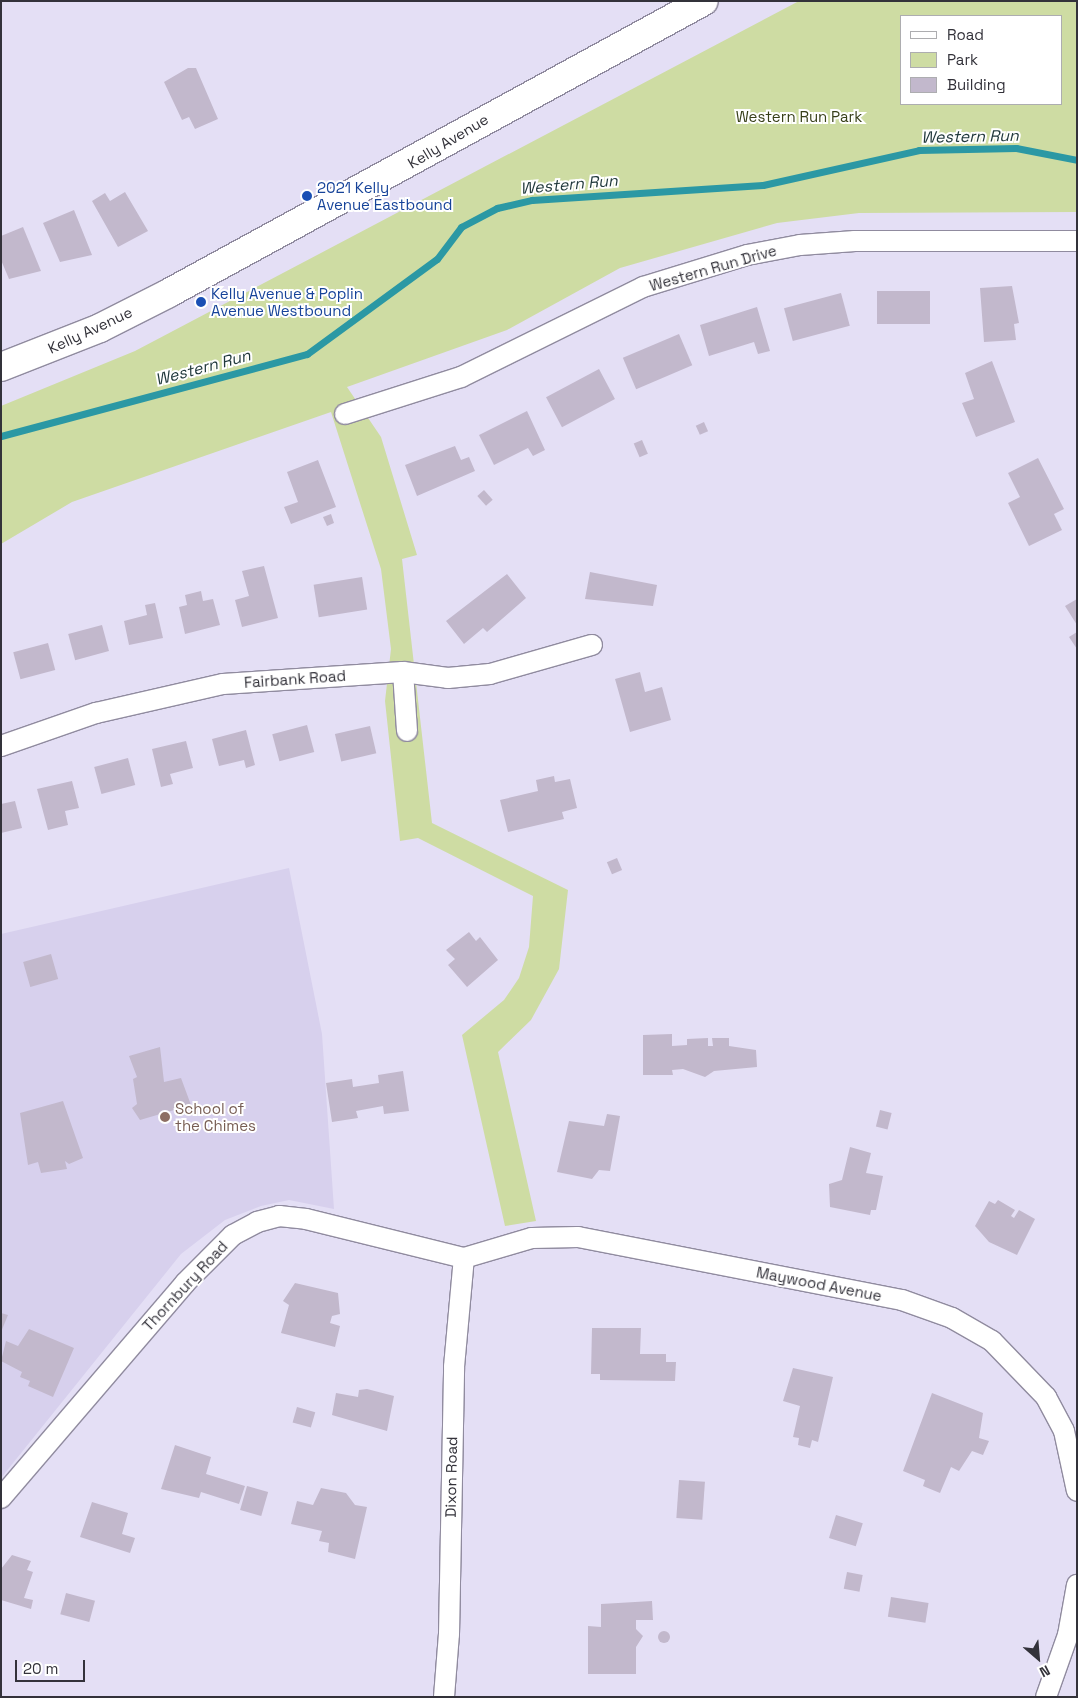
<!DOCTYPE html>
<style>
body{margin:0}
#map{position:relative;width:1078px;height:1698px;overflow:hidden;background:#e4dff5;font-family:"Space Grotesk",sans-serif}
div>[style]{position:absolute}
.built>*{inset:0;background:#d7d0ed}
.green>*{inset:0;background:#cedca3}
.stream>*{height:7px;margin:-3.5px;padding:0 3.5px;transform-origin:3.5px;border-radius:3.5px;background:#2b98a4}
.building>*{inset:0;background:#c2b8cc;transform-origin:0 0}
.round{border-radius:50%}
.roads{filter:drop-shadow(1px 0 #908b9f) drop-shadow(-1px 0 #908b9f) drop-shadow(0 1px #908b9f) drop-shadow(0 -1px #908b9f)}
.minor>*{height:20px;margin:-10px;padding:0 10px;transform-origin:10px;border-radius:10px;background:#fff}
.secondary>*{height:28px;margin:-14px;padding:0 14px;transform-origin:14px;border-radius:14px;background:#fff}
.dots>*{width:14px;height:14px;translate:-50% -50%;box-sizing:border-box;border:2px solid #fff;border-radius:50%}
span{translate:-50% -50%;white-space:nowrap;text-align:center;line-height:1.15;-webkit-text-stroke:4px #fff;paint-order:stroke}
.park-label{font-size:15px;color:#373f19}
.street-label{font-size:15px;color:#33323a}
.transit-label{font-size:15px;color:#164399}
.left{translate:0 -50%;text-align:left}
.education-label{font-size:15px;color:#785e54}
.water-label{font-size:16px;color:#21393c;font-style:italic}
.frame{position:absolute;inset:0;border:2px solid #33323a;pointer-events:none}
.legend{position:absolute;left:900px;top:15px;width:162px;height:90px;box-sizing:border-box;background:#fff;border:1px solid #adadb0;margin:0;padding:6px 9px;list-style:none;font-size:15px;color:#33323a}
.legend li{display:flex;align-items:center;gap:10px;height:25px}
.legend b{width:25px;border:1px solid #adadb0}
.north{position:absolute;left:1013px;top:1633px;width:50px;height:50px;-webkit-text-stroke:4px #fff;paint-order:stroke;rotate:153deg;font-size:14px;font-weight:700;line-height:20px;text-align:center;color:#33323a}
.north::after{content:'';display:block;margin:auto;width:18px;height:22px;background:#33323a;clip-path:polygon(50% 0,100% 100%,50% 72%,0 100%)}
.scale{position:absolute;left:15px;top:1660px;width:70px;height:22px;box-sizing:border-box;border:2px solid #33323a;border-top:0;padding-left:6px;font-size:15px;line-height:18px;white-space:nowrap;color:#33323a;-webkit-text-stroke:4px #fff;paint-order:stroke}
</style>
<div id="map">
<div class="built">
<div style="clip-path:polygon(289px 868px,322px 1034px,334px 1209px,289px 1200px,261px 1206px,225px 1220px,181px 1254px,1px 1478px,1px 934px)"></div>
</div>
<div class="green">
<div style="clip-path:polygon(evenodd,799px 1px,1077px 1px,1077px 212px,859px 213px,777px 223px,620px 268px,507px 330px,347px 387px,381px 437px,417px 555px,402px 559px,432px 823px,568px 890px,559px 969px,531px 1020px,498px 1052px,536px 1221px,505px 1226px,462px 1035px,504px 1000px,519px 978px,529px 947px,533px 896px,418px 838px,400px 841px,385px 701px,391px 649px,381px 569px,331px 412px,72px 502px,1px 544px,1px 406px,135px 351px,799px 1px,902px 16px,1062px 16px,1062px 104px,902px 104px,902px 16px)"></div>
</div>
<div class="stream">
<div style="left:1px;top:436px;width:317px;rotate:-15deg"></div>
<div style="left:307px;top:354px;width:161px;rotate:-36.2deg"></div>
<div style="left:437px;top:259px;width:40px;rotate:-53deg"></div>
<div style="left:461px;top:227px;width:41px;rotate:-27.8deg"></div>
<div style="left:497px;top:208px;width:36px;rotate:-13deg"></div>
<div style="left:532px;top:200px;width:231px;rotate:-3.7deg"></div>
<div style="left:763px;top:185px;width:160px;rotate:-12.6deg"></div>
<div style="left:919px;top:150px;width:97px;rotate:-1.2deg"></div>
<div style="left:1016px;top:148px;width:62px;rotate:11.1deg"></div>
</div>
<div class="building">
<div style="clip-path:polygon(188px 68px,196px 68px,218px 119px,195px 129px,189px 117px,182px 120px,164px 82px)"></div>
<div style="clip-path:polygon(125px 192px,148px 231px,118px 247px,92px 201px,105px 193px,110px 201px)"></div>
<div style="clip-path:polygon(74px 210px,92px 255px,60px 262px,43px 223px)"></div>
<div style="clip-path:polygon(23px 227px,41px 271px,9px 279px,1px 260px,1px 236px)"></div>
<div style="clip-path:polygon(1012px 286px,1019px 323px,1014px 324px,1016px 340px,984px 342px,980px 288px)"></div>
<div style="left:930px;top:291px;width:33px;height:53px;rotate:90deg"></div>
<div style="left:841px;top:293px;width:34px;height:59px;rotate:75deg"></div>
<div style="clip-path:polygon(757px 307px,770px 351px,758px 354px,754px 342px,709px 356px,700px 325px)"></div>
<div style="left:679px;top:334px;width:34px;height:61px;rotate:67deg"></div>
<div style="clip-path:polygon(992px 361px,1015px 422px,976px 437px,962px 403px,974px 399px,965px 373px)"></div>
<div style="left:599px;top:369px;width:34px;height:60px;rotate:62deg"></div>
<div style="clip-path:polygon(527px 411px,545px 450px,533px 456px,528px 448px,494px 465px,479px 435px)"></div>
<div style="left:704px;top:422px;width:10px;height:9px;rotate:66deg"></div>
<div style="left:642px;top:440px;width:15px;height:9px;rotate:67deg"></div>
<div style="clip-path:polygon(455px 446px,461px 460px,469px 457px,475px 471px,417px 496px,405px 465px)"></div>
<div style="clip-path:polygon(1038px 458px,1064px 509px,1054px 514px,1062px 530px,1029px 546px,1008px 503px,1020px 497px,1008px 473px)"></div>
<div style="clip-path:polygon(318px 460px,336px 507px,291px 524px,284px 507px,298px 502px,287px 472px)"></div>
<div style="left:484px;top:490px;width:13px;height:9px;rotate:48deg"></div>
<div style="clip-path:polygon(331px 514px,334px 523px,327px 526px,323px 517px)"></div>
<div style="clip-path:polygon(264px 566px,278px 618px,242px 627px,235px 600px,249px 596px,242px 571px)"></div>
<div style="clip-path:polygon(590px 572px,657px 585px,653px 606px,585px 599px)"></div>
<div style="clip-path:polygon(507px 574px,526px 598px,487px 632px,483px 628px,464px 644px,446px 621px)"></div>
<div style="left:362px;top:577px;width:33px;height:49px;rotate:81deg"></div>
<div style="clip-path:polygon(201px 591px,203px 601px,213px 599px,220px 625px,185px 634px,179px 607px,187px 605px,185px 595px)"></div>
<div style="clip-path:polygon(1077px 599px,1077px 625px,1065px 606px)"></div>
<div style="clip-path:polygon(155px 603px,163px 638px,129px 645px,124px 621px,147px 615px,145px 605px)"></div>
<div style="left:102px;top:625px;width:27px;height:35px;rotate:75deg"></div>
<div style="clip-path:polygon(1077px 632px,1077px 649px,1069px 637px)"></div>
<div style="left:48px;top:643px;width:28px;height:36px;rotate:75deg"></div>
<div style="clip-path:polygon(640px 672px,645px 692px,662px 687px,671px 720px,630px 732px,615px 679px)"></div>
<div style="left:307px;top:725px;width:28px;height:36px;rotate:75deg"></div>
<div style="left:370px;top:726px;width:28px;height:36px;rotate:77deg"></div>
<div style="clip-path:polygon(246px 730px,255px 765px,246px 768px,244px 760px,219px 766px,212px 739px)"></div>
<div style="clip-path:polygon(186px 741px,193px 768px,170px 774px,173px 784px,161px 787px,152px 749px)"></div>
<div style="left:128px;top:758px;width:28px;height:35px;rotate:75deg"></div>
<div style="clip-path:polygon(554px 776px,555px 782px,570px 779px,577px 808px,562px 812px,564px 819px,508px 832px,500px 800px,538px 791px,536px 780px)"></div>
<div style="clip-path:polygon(72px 781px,79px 808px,65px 811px,68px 825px,48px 830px,37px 789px)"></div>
<div style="clip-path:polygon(15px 801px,22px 828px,1px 833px,1px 804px)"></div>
<div style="left:617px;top:858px;width:13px;height:11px;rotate:67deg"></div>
<div style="clip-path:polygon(469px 932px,476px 941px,480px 937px,498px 960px,467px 987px,448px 965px,455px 959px,446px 950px)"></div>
<div style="left:51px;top:954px;width:26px;height:29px;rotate:74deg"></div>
<div style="clip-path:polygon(672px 1034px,672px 1046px,687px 1045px,687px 1039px,708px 1038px,708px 1046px,713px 1046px,712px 1038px,729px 1038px,729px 1046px,756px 1050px,757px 1067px,714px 1071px,705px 1077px,683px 1069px,672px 1070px,673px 1075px,643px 1075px,643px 1035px)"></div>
<div style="clip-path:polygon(160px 1047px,164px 1082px,181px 1078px,191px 1105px,140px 1120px,132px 1108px,137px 1104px,133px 1079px,137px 1077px,129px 1056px)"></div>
<div style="clip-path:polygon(403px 1071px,409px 1111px,384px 1114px,383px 1106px,356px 1111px,358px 1118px,332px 1122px,326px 1083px,352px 1079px,353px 1087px,379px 1083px,378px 1075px)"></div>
<div style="clip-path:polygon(63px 1101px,83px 1158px,69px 1164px,65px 1161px,67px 1169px,41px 1173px,38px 1162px,28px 1165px,20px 1113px)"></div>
<div style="left:880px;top:1110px;width:12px;height:17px;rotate:14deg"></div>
<div style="clip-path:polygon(607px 1114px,620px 1116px,610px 1171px,599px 1170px,592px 1179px,557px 1172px,569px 1121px,604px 1126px)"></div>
<div style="clip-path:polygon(850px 1147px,871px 1153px,866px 1173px,883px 1176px,876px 1210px,871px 1210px,870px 1215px,830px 1207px,829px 1184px,842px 1180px)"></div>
<div style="clip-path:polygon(998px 1200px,1015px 1210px,1011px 1216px,1014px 1218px,1019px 1210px,1035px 1219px,1017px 1255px,989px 1242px,975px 1226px,989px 1201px,995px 1204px)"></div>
<div style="clip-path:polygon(295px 1283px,338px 1293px,340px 1314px,332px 1316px,330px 1323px,340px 1326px,335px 1347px,281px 1333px,289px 1305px,283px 1301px)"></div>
<div style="clip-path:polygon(1px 1313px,8px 1315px,1px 1332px)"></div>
<div style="clip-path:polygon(592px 1328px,641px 1328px,640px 1354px,666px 1354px,666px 1362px,676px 1362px,675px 1381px,600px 1380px,600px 1374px,591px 1374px)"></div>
<div style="clip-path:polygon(29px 1329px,74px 1348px,53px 1397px,28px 1386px,30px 1381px,20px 1377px,22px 1372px,1px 1361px,6px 1341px,18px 1346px)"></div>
<div style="clip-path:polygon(793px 1368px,833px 1377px,818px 1442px,812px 1440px,810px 1448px,798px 1445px,799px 1438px,793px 1437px,800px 1406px,783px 1401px)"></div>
<div style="clip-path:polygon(367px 1389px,394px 1396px,387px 1431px,332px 1415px,336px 1393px,358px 1397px,359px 1390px)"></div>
<div style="clip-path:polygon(932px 1393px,983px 1413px,979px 1438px,989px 1441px,983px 1455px,972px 1451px,959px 1471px,951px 1467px,940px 1493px,923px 1486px,925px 1480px,903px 1471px)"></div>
<div style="left:297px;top:1407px;width:19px;height:16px;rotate:16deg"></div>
<div style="clip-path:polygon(175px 1445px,211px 1457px,206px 1474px,245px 1486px,239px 1504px,201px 1492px,199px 1498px,161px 1489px)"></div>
<div style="left:679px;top:1480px;width:26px;height:38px;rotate:4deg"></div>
<div style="left:247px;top:1486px;width:22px;height:25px;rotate:16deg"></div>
<div style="clip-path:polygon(321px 1488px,346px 1493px,355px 1505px,367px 1507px,355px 1559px,328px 1552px,329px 1543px,319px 1541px,322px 1531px,291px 1524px,297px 1501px,313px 1505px)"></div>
<div style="clip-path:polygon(92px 1502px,128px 1513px,122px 1534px,135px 1538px,130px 1553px,80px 1537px)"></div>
<div style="left:836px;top:1515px;width:28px;height:24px;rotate:17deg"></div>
<div style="clip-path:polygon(12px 1555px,31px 1561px,27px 1570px,33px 1572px,24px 1598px,33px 1600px,31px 1609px,1px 1600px,1px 1569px)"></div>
<div style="left:847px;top:1572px;width:16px;height:17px;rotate:11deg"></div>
<div style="left:66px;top:1593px;width:30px;height:22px;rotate:15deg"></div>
<div style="left:891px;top:1597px;width:38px;height:20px;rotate:9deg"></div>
<div style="clip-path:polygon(652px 1601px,653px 1620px,636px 1620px,636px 1629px,643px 1636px,636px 1647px,636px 1674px,588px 1674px,588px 1626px,601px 1627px,601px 1604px)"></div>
<div class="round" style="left:658px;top:1631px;width:12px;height:12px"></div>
</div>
<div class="roads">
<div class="minor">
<div style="left:345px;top:414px;width:122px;rotate:-17.7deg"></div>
<div style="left:461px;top:377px;width:203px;rotate:-26.3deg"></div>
<div style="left:643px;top:287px;width:109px;rotate:-17.1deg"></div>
<div style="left:747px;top:255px;width:54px;rotate:-10.7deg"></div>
<div style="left:800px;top:245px;width:55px;rotate:-4.2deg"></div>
<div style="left:855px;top:241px;width:222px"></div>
<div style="left:403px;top:672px;width:59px;rotate:86.1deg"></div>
<div style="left:1px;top:746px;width:101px;rotate:-19.2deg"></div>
<div style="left:96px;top:713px;width:130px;rotate:-12.9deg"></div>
<div style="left:223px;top:684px;width:180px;rotate:-3.8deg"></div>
<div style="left:403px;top:672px;width:45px;rotate:7.6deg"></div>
<div style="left:448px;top:678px;width:42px;rotate:-5.4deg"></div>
<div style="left:490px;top:674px;width:106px;rotate:-15.9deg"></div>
<div style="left:464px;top:1258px;width:71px;rotate:-16.4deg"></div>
<div style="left:532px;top:1238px;width:46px;rotate:-1.2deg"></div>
<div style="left:578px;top:1237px;width:330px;rotate:11deg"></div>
<div style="left:902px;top:1300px;width:53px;rotate:19.8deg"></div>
<div style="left:952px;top:1318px;width:46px;rotate:29.9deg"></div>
<div style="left:992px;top:1341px;width:78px;rotate:46deg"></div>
<div style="left:1046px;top:1397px;width:38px;rotate:62deg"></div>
<div style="left:1064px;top:1431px;width:61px;rotate:77.8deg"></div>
<div style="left:1px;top:1498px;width:283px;rotate:-49.4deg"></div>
<div style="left:185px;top:1283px;width:68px;rotate:-45deg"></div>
<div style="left:233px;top:1235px;width:27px;rotate:-28deg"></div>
<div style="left:257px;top:1222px;width:23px;rotate:-15deg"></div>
<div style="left:279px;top:1216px;width:27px;rotate:6deg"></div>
<div style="left:306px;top:1219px;width:163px;rotate:13.9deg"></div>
<div style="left:444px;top:1697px;width:63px;rotate:-85.5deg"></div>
<div style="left:449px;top:1634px;width:267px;rotate:-88.9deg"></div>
<div style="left:454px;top:1367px;width:109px;rotate:-84.8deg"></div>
<div style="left:1046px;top:1697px;width:66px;rotate:-70.5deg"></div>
<div style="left:1068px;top:1635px;width:51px;rotate:-79.8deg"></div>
</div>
<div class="secondary">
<div style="left:1px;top:367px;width:106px;rotate:-21.5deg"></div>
<div style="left:100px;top:328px;width:77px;rotate:-26.9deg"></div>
<div style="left:169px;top:293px;width:609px;rotate:-28.63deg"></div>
</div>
</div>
<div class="dots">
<div style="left:307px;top:196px;background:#1a4fb4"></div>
<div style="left:201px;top:302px;background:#1a4fb4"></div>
<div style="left:165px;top:1117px;background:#8d6e63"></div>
</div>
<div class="park-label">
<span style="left:799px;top:117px">Western Run Park</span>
</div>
<div class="street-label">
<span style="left:448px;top:141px;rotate:-31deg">Kelly Avenue</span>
<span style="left:713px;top:268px;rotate:-16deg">Western Run Drive</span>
<span style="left:90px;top:330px;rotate:-25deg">Kelly Avenue</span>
<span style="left:295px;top:679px;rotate:-4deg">Fairbank Road</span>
<span style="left:819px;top:1284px;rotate:11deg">Maywood Avenue</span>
<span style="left:185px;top:1286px;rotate:-47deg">Thornbury Road</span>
<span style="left:451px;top:1477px;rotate:-89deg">Dixon Road</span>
</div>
<div class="transit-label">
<span class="left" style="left:317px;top:196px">2021 Kelly<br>Avenue Eastbound</span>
<span class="left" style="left:211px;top:302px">Kelly Avenue &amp; Poplin<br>Avenue Westbound</span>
</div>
<div class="education-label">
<span class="left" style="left:175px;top:1117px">School of<br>the Chimes</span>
</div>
<div class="water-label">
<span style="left:970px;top:137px;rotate:-1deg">Western Run</span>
<span style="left:569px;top:185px;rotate:-5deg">Western Run</span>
<span style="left:203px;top:368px;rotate:-15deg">Western Run</span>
</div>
<div class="frame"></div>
<ul class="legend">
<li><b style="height:6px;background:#fff"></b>Road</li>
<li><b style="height:14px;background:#cedca3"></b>Park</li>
<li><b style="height:14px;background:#c2b8cc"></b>Building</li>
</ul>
<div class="north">N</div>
<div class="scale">20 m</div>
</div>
